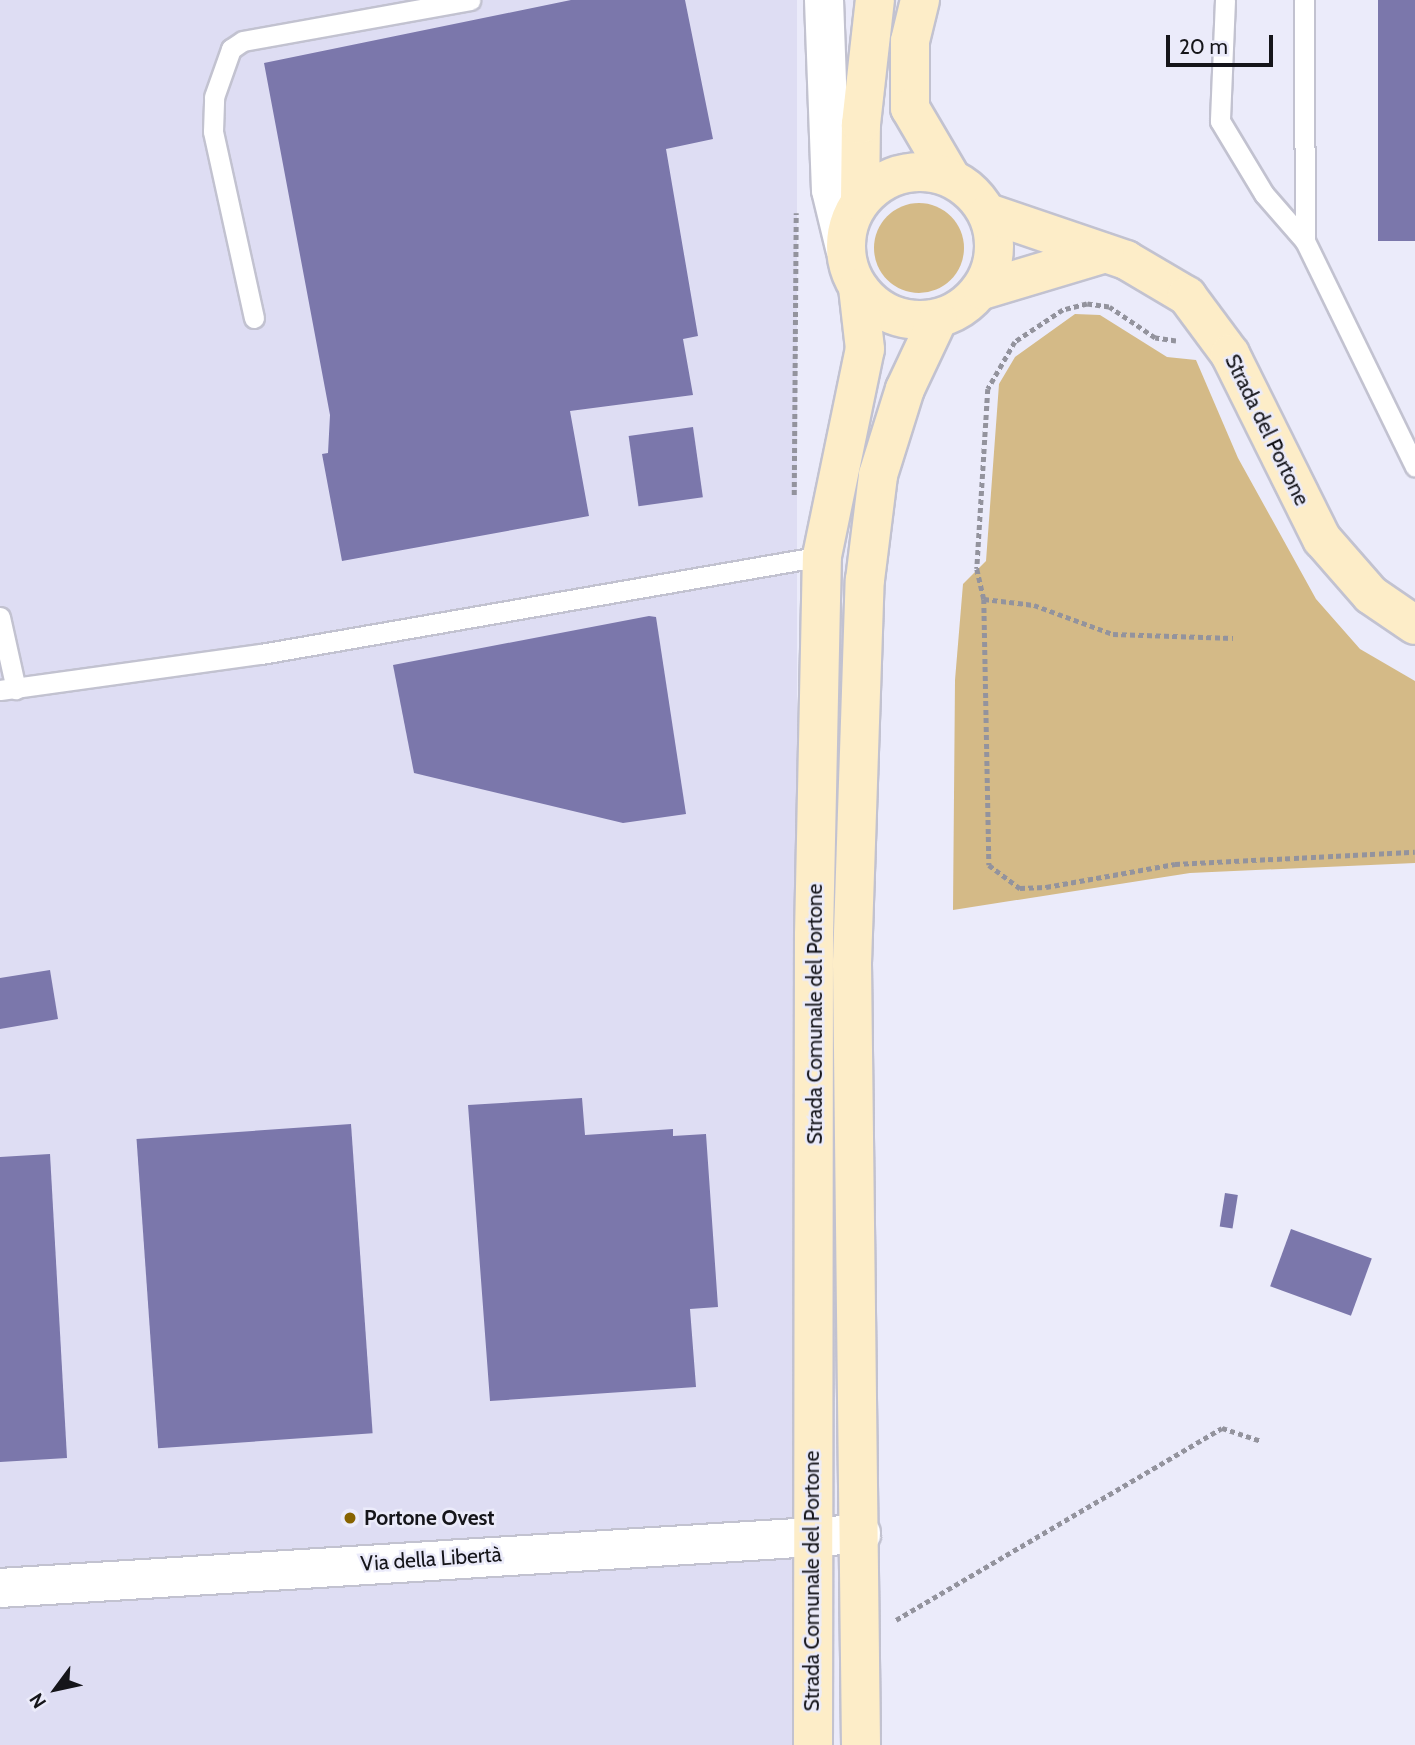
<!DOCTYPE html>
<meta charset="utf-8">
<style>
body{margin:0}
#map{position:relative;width:1415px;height:1745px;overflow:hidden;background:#ebebfa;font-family:Cabin,sans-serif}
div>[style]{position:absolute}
.built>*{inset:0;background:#deddf3;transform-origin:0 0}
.green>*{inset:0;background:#d4ba87}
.round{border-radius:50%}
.building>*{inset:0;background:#7b77ab;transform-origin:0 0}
.path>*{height:4.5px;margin-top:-2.25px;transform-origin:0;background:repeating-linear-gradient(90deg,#93939d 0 5px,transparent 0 8.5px)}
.roads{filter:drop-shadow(2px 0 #c2c2d0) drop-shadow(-2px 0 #c2c2d0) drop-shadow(0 2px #c2c2d0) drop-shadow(0 -2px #c2c2d0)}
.lane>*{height:19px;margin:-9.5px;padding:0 9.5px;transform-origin:9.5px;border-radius:9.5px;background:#fff}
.street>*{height:38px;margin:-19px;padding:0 19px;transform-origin:19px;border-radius:19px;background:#fff}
.secondary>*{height:38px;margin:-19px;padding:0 19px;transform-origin:19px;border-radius:19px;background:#fdedc8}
.secondary>.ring{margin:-19px;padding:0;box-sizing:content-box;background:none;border:38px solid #fdedc8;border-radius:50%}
.dots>*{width:19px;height:19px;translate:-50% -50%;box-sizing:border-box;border:4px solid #ebebfa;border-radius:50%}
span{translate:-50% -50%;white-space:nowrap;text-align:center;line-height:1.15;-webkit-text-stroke:5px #ebebfa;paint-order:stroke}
.street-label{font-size:21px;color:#15151a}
.poi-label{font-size:21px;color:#15151a;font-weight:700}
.left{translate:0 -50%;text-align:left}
.north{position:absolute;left:21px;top:1654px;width:70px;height:70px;-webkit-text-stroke:5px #ebebfa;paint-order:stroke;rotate:237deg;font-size:19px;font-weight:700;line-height:28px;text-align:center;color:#15151a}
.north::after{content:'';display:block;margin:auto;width:24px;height:32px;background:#15151a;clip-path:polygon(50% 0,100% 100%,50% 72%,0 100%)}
.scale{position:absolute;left:1166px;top:35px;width:107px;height:32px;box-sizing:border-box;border:4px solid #15151a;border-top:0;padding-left:9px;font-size:21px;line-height:24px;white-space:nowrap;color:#15151a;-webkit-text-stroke:5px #ebebfa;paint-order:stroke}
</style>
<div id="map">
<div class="built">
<div style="left:0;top:0;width:797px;height:1745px"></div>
</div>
<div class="green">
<div class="round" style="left:874px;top:203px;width:90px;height:90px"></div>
<div style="clip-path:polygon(1075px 314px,1100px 315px,1167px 357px,1196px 360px,1238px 458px,1316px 599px,1360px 649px,1415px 681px,1415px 863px,1190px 873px,953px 910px,955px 680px,963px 584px,986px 561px,999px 384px,1015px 357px)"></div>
</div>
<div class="building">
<div style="clip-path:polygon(571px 0,685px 0,713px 139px,666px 149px,698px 336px,683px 339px,693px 395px,570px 411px,589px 516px,342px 561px,322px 454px,328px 453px,330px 415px,264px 63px)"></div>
<div style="left:1378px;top:0;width:37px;height:241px"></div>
<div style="left:693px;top:427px;width:71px;height:65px;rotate:82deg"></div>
<div style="clip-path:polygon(649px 616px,656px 617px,686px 814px,623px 823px,414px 773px,393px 665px)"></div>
<div style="clip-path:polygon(50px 970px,58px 1019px,0 1029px,0 978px)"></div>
<div style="clip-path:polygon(582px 1098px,585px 1135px,673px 1129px,673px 1136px,706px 1134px,718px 1307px,690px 1309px,696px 1387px,490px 1401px,468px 1105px)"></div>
<div style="left:351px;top:1124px;width:310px;height:215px;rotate:86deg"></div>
<div style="clip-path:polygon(50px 1154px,67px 1458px,0 1462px,0 1157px)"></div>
<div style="left:1225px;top:1193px;width:13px;height:34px;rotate:9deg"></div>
<div style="left:1291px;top:1229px;width:86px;height:61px;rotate:20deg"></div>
</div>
<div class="path">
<div style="left:1176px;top:341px;width:21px;rotate:-172deg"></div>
<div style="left:1155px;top:338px;width:55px;rotate:-146deg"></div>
<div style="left:1109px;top:307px;width:22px;rotate:-172deg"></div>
<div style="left:1087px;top:304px;width:25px;rotate:166deg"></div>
<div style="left:1063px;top:310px;width:58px;rotate:146.3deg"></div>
<div style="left:1015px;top:342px;width:54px;rotate:119.9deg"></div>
<div style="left:988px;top:389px;width:180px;rotate:93.5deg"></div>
<div style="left:977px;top:569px;width:31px;rotate:77deg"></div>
<div style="left:984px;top:599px;width:266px;rotate:88.9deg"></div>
<div style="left:989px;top:865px;width:39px;rotate:37deg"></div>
<div style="left:1020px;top:888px;width:26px;rotate:-2deg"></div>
<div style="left:1046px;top:887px;width:131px;rotate:-10.1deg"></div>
<div style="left:1175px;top:864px;width:240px;rotate:-2.9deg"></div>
<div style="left:794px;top:495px;width:282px;rotate:-89.6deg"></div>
<div style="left:984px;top:599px;width:50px;rotate:6.8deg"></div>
<div style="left:1034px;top:605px;width:84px;rotate:20.2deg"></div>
<div style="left:1113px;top:634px;width:120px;rotate:1.9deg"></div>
<div style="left:896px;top:1620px;width:378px;rotate:-30.5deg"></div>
<div style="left:1222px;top:1428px;width:41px;rotate:18.4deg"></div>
</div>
<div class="roads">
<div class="lane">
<div style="left:1225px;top:0;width:121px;rotate:92.4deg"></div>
<div style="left:1220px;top:121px;width:85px;rotate:58.9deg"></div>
<div style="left:1264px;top:194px;width:62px;rotate:48.9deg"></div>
<div style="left:1305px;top:241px;width:251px;rotate:64deg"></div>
<div style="left:1304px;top:0;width:241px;rotate:89.8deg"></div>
<div style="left:254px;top:318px;width:191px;rotate:-102.4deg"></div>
<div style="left:213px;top:131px;width:34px;rotate:-88deg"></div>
<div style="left:214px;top:97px;width:51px;rotate:-70.5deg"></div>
<div style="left:231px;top:49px;width:14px;rotate:-34deg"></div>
<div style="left:243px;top:41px;width:231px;rotate:-10.2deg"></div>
<div style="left:0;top:617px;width:74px;rotate:77.5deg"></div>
<div style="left:0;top:690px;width:263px;rotate:-7.9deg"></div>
<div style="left:261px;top:654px;width:569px;rotate:-9.91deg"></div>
</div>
<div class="street">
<div style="left:824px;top:0;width:190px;rotate:87.9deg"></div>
<div style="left:831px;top:190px;width:60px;rotate:76.4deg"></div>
<div style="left:0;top:1588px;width:863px;rotate:-3.59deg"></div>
</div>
<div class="secondary">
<div style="left:920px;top:0;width:42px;rotate:103.7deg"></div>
<div style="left:910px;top:41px;width:67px;rotate:90deg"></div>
<div style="left:910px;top:108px;width:81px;rotate:59.6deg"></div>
<div class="ring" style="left:846px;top:172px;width:110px;height:110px"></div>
<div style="left:860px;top:201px;width:77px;rotate:-89.3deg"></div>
<div style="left:861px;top:124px;width:125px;rotate:-83.6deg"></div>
<div style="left:988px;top:213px;width:146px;rotate:18.8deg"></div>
<div style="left:1126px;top:260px;width:71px;rotate:30.5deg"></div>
<div style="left:1187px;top:296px;width:72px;rotate:53.4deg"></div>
<div style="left:1230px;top:354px;width:207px;rotate:63.6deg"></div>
<div style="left:1322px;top:539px;width:74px;rotate:48.8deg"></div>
<div style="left:1371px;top:595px;width:53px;rotate:34.3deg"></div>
<div style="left:982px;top:290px;width:128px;rotate:-16.7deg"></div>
<div style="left:813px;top:1745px;width:810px;rotate:-89.93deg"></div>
<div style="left:814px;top:935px;width:379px;rotate:-88.8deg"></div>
<div style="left:822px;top:556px;width:211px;rotate:-78.3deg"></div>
<div style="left:865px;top:349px;width:61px;rotate:-96.5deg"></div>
<div style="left:861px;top:1745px;width:782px;rotate:-90.66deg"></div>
<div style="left:852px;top:963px;width:383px;rotate:-88.1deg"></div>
<div style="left:865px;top:580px;width:106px;rotate:-82.9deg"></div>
<div style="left:878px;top:475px;width:90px;rotate:-72.6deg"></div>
<div style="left:905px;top:389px;width:77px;rotate:-64.8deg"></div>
</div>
</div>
<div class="dots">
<div style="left:350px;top:1518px;background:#876300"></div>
</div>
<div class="street-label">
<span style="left:1267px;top:430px;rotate:64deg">Strada del Portone</span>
<span style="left:815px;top:1014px;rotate:-90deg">Strada Comunale del Portone</span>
<span style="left:431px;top:1559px;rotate:-4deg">Via della Libertà</span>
<span style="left:812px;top:1581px;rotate:-90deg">Strada Comunale del Portone</span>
</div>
<div class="poi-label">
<span class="left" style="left:364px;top:1518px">Portone Ovest</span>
</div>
<div class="north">N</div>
<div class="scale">20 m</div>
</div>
